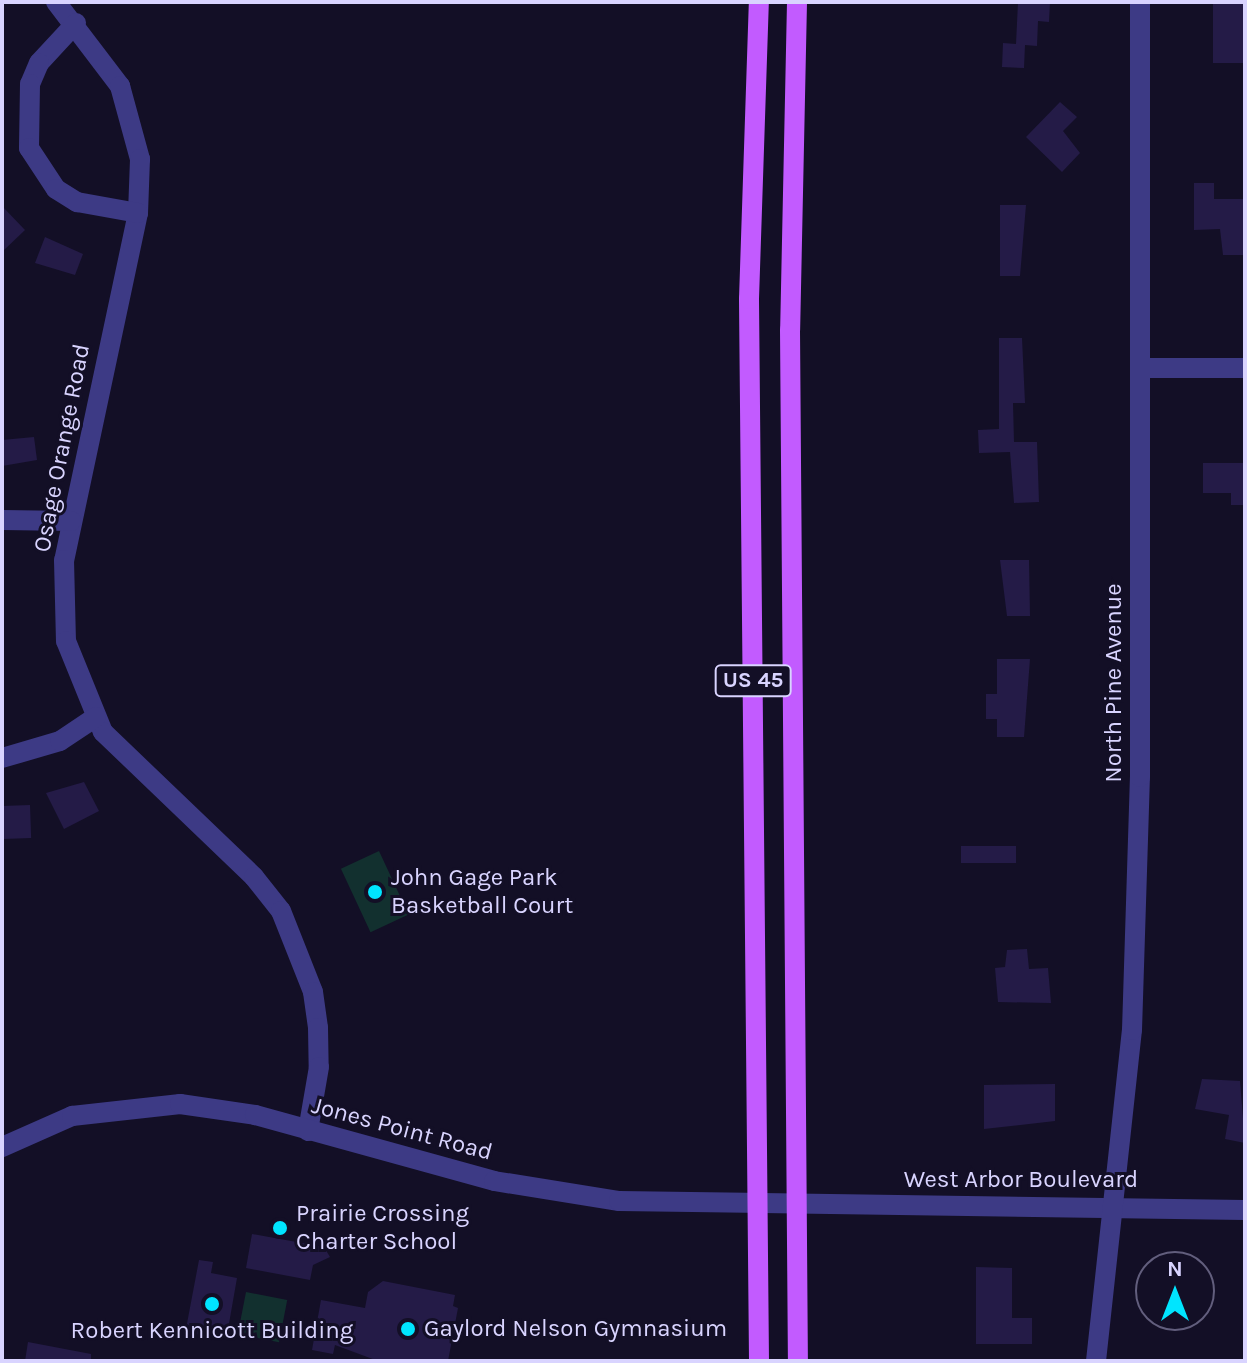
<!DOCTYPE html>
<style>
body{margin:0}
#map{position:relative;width:1247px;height:1363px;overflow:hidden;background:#130f26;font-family:Karla,sans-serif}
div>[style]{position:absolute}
.green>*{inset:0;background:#12302f;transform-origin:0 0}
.building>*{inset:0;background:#241b47;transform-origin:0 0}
.minor>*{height:20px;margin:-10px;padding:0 10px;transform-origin:10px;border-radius:10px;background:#3d3a85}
.major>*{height:20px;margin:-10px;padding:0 10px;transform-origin:10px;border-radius:10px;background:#c25bff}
.dots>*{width:22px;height:22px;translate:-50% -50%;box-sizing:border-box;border:4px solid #130f26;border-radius:50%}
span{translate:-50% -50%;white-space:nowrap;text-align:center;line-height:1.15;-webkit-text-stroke:6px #130f26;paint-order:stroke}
.shield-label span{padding:2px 6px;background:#130f26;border:2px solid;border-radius:6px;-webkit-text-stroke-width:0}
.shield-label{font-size:22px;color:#d9d4ff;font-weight:700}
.street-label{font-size:24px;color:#d9d4ff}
.poi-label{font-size:24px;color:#d9d4ff}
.left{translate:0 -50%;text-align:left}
.frame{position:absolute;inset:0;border:4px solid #d9d4ff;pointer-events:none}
.north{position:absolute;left:1135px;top:1251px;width:80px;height:80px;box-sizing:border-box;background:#130f26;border:2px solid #625e7d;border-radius:50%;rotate:0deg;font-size:22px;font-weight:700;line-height:32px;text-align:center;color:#d9d4ff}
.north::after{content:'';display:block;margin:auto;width:28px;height:36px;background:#00e5ff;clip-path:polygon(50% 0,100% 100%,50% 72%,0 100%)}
</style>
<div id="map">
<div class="green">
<div style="left:379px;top:851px;width:70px;height:42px;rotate:65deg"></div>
<div style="left:246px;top:1292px;width:42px;height:43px;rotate:11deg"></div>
</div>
<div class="building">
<div style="clip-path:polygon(1018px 2px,1050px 2px,1049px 22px,1038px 21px,1037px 46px,1025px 45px,1024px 68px,1002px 67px,1003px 43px,1016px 44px)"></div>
<div style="left:1213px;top:2px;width:32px;height:61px"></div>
<div style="clip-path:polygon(1060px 102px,1077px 117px,1063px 131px,1080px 153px,1062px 172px,1026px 137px)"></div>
<div style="clip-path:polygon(1194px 183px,1214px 183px,1214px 199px,1245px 199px,1245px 255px,1223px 255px,1220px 229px,1194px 230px)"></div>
<div style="clip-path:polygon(1000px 205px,1026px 205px,1020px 276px,1000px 276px)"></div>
<div style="clip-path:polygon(2px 206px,25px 230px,2px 252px)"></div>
<div style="clip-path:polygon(45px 237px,83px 254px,75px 275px,35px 263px)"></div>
<div style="clip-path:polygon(999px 338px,1022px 338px,1025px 403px,1013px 403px,1014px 442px,1037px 442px,1039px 502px,1014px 503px,1010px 452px,979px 453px,978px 430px,999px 429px)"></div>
<div style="clip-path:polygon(34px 437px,37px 460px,2px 466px,2px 440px)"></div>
<div style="clip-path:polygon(1203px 463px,1245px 463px,1245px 505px,1231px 505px,1231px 493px,1203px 493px)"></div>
<div style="clip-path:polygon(1000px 560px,1029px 560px,1030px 616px,1007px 616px)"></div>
<div style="clip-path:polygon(997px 659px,1030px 659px,1024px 737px,997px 737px,997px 719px,986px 719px,986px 694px,997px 694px)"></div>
<div style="clip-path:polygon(84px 782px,99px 811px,64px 829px,46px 793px)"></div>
<div style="left:30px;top:805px;width:33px;height:28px;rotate:88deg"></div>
<div style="left:961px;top:846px;width:55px;height:17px"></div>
<div style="clip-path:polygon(1027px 949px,1029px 969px,1048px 968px,1051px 1003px,998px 1002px,995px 968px,1005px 967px,1007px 950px)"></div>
<div style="clip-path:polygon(1202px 1079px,1240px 1081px,1245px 1143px,1225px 1139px,1229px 1115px,1195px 1109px)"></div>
<div style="clip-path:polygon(1055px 1084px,1055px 1121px,984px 1129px,984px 1085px)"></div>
<div style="clip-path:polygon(252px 1234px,324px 1247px,330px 1257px,313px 1265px,310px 1280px,246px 1268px)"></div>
<div style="clip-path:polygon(199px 1260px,213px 1262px,211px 1273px,237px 1278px,227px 1335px,185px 1334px)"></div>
<div style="clip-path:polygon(976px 1267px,1012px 1268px,1012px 1318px,1032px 1318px,1032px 1344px,976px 1344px)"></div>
<div style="clip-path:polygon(383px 1281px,455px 1295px,453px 1306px,458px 1308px,448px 1361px,378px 1361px,335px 1345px,333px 1354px,312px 1350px,321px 1300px,365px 1308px,368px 1292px)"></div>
<div style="clip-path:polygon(28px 1342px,91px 1354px,91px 1361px,25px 1361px)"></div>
</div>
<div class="minor">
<div style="left:56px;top:2px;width:106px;rotate:52.7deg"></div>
<div style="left:120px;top:86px;width:76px;rotate:74.7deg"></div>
<div style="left:140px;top:159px;width:54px;rotate:92.1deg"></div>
<div style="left:138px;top:213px;width:355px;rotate:102deg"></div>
<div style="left:64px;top:560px;width:81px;rotate:88.6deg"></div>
<div style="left:66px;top:641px;width:98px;rotate:67.9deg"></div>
<div style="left:103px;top:732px;width:209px;rotate:43.8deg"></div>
<div style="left:254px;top:877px;width:43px;rotate:51.5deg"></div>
<div style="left:281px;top:911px;width:87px;rotate:68.4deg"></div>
<div style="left:313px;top:992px;width:36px;rotate:82deg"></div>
<div style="left:318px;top:1028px;width:39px;rotate:89deg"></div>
<div style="left:319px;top:1067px;width:65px;rotate:99.8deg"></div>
<div style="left:76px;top:23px;width:54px;rotate:132.8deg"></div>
<div style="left:39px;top:63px;width:23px;rotate:113deg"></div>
<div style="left:30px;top:84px;width:64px;rotate:90.9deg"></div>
<div style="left:29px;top:148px;width:49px;rotate:56.6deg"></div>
<div style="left:56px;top:189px;width:25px;rotate:32deg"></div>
<div style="left:77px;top:202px;width:62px;rotate:10.2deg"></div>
<div style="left:1141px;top:368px;width:104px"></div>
<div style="left:2px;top:520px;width:69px;rotate:0.8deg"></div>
<div style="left:2px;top:758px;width:60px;rotate:-16.3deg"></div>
<div style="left:60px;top:741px;width:43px;rotate:-33.7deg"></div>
<div style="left:2px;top:1147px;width:77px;rotate:-23.9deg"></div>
<div style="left:72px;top:1116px;width:109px;rotate:-6.3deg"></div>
<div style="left:180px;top:1104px;width:76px;rotate:8.3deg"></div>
<div style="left:255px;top:1115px;width:248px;rotate:15.4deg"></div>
<div style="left:494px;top:1181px;width:127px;rotate:9.1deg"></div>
<div style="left:619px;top:1201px;width:626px;rotate:0.82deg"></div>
<div style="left:1096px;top:1361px;width:333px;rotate:-83.8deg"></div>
<div style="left:1132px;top:1030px;width:253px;rotate:-88.2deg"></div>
<div style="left:1140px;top:777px;width:775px;rotate:-90deg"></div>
</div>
<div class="major">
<div style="left:797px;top:2px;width:328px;rotate:91.2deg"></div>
<div style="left:790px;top:330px;width:1031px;rotate:89.56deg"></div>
<div style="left:759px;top:1361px;width:1062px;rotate:-90.54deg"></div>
<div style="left:749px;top:299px;width:297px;rotate:-88.1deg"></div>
</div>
<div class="dots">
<div style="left:375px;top:892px;background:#00e5ff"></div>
<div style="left:280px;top:1228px;background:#00e5ff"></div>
<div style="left:212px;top:1304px;background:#00e5ff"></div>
<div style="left:408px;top:1329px;background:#00e5ff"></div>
</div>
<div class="shield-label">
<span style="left:753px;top:681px">US 45</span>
</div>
<div class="street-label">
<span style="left:62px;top:448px;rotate:-79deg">Osage Orange Road</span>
<span style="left:1114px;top:683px;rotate:-90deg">North Pine Avenue</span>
<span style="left:402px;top:1129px;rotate:15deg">Jones Point Road</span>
<span style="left:1021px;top:1180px">West Arbor Boulevard</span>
</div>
<div class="poi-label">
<span class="left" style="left:391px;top:892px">John Gage Park<br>Basketball Court</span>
<span class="left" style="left:296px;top:1228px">Prairie Crossing<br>Charter School</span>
<span class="left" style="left:424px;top:1329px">Gaylord Nelson Gymnasium</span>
<span style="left:212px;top:1331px">Robert Kennicott Building</span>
</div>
<div class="frame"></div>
<div class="north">N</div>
</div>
